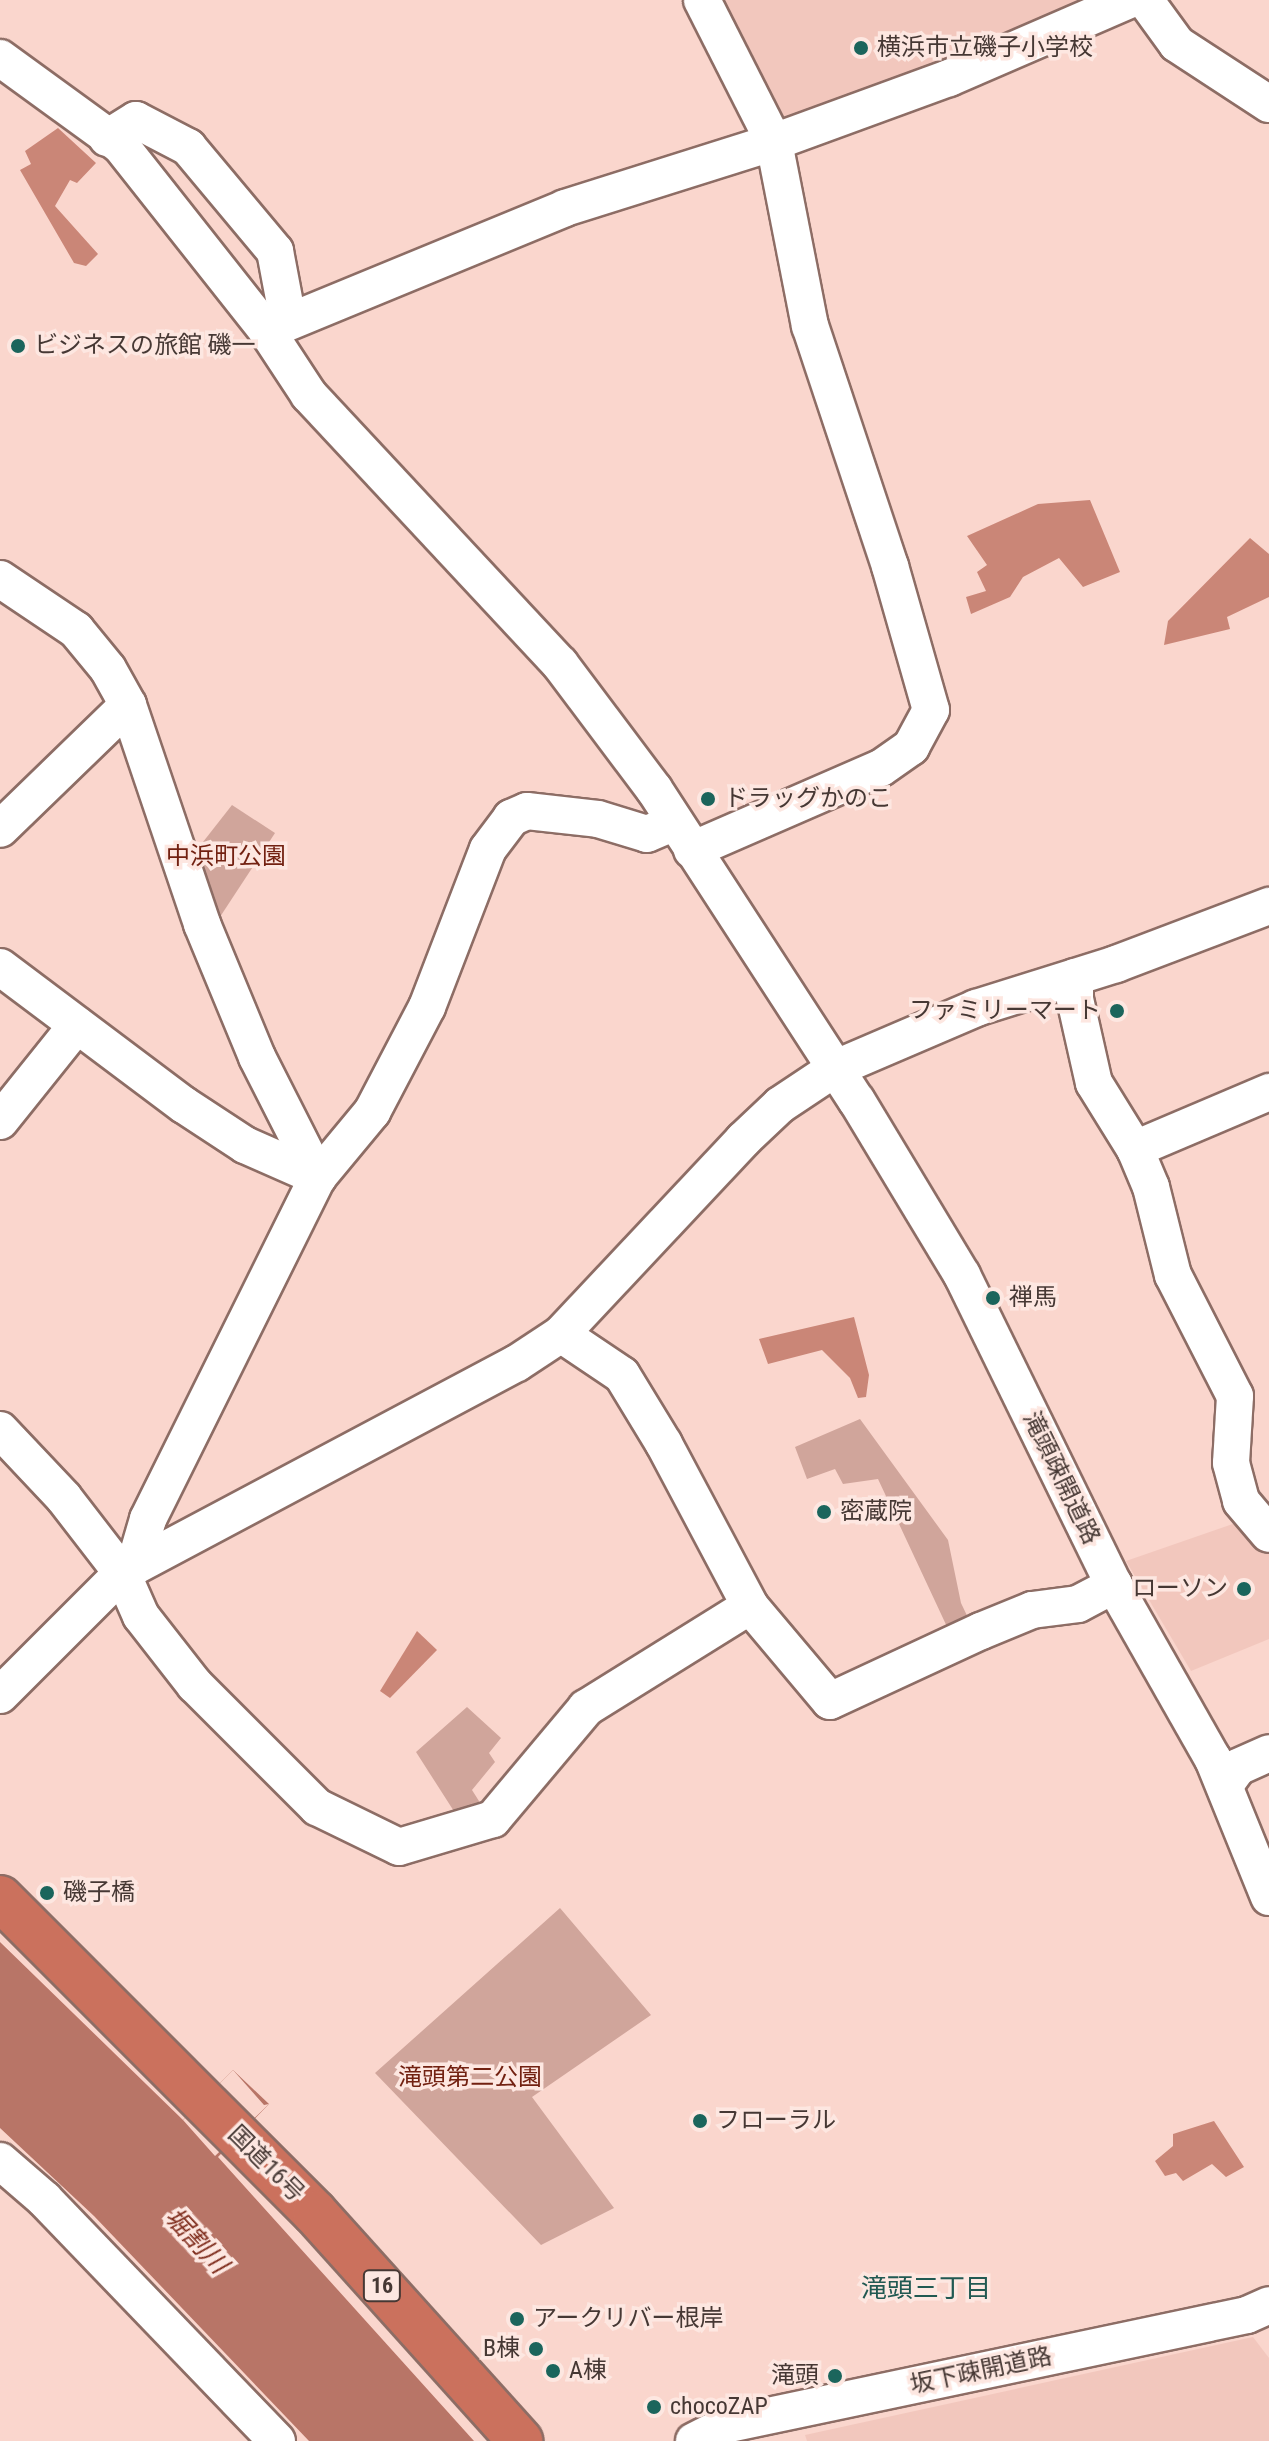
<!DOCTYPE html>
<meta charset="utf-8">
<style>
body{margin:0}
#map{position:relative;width:1269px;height:2441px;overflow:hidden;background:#fad6cd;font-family:"Roboto Condensed","Noto Sans JP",sans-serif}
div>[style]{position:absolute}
.built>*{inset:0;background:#f2c7bd}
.green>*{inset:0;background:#d0a59b}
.forest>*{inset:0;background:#ca8677}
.water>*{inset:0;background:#b87567}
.pier>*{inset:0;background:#fad6cd}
.roads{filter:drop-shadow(2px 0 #8d6d65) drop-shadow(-2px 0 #8d6d65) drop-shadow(0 2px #8d6d65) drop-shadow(0 -2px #8d6d65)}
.minor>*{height:36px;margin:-18px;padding:0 18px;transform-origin:18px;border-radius:18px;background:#fff}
.highway>*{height:44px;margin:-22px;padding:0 22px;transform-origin:22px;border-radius:22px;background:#cb715d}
.dots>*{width:22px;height:22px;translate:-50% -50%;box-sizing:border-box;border:4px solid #fde7e1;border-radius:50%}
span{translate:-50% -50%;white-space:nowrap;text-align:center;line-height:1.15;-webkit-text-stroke:7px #fde7e1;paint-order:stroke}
.shield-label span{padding:2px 6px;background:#fde7e1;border:2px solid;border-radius:6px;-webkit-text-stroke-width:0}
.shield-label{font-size:22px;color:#463834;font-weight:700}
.poi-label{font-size:24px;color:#463834}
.left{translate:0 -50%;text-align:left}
.right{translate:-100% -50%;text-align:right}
.park-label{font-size:24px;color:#722111}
.street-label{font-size:24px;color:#463834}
.water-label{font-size:26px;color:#7f2d1d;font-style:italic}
.neighbourhood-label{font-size:26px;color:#215952}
</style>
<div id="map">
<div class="built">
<div style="clip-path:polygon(713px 0,1097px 0,787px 124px,775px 120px)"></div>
<div style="clip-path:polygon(1250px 1518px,1269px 1547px,1269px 1639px,1191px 1671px,1126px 1561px)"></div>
<div style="clip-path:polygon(1253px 2337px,1269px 2358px,1269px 2441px,807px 2441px,805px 2435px)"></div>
</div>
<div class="green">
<div style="clip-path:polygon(232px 805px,275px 833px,216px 923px,192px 856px)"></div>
<div style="clip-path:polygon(860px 1419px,948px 1540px,961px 1603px,971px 1624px,949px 1631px,878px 1479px,843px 1484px,835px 1469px,807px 1479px,795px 1447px)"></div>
<div style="clip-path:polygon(467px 1707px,501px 1738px,489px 1753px,495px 1762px,472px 1790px,484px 1809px,457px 1816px,416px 1752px)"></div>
<div style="clip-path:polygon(560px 1908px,651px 2015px,532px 2097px,614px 2208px,541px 2245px,375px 2073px)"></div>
</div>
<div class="forest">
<div style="clip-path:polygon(58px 128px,96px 163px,77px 183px,70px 180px,55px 206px,98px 254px,86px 266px,74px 263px,20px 170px,31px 164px,25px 151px)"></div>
<div style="clip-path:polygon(1090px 500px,1120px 572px,1083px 587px,1059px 558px,1023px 577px,1010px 597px,971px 614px,966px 597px,986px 591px,977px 572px,987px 565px,967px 536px,1038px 504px)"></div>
<div style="clip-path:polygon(1250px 538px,1269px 554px,1269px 597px,1227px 617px,1230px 629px,1164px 645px,1168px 621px)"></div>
<div style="clip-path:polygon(854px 1317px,869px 1375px,866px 1397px,858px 1398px,850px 1378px,822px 1350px,768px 1364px,759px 1339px)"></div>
<div style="clip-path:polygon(417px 1631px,437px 1650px,390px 1698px,380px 1691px)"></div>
<div style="clip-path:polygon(1214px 2121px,1244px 2167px,1226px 2177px,1212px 2164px,1183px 2181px,1176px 2173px,1165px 2176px,1155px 2161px,1173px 2146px,1173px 2134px)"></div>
</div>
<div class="water">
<div style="clip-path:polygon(0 1942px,183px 2120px,233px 2070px,269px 2104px,218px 2157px,474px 2441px,309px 2441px,94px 2216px,0 2128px)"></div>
</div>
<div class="pier">
<div style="clip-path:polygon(233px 2070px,264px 2105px,269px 2104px,215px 2156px,183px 2120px)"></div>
</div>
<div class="roads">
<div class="minor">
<div style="left:1145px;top:0;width:54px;rotate:54deg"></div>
<div style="left:1177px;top:44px;width:110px;rotate:33.1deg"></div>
<div style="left:0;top:58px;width:150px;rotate:36deg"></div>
<div style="left:121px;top:146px;width:236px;rotate:51.7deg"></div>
<div style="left:267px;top:331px;width:77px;rotate:56.7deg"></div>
<div style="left:309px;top:395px;width:368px;rotate:47deg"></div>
<div style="left:560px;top:664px;width:156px;rotate:53.1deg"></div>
<div style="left:654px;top:789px;width:372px;rotate:57deg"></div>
<div style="left:857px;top:1101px;width:203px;rotate:58.9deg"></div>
<div style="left:962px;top:1275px;width:345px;rotate:63.9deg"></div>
<div style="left:1114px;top:1585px;width:200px;rotate:60.4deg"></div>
<div style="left:1213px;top:1759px;width:149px;rotate:67.9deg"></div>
<div style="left:107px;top:138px;width:34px;rotate:-32deg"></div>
<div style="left:136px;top:120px;width:59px;rotate:27.4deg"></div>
<div style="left:188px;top:147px;width:136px;rotate:50.1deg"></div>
<div style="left:275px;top:251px;width:70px;rotate:79.3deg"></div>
<div style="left:267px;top:331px;width:322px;rotate:-22.4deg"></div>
<div style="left:565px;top:208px;width:219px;rotate:-17.5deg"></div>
<div style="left:774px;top:142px;width:186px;rotate:-20.1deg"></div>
<div style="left:949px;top:78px;width:196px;rotate:-23.4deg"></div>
<div style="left:0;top:579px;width:92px;rotate:33.9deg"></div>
<div style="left:76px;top:630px;width:50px;rotate:50.6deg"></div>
<div style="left:108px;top:669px;width:41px;rotate:60.9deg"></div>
<div style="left:128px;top:705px;width:178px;rotate:135.9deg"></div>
<div style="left:128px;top:705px;width:231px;rotate:71.3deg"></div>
<div style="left:202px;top:924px;width:144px;rotate:67.5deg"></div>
<div style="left:257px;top:1057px;width:135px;rotate:63.1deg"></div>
<div style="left:692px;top:850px;width:206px;rotate:-23.5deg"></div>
<div style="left:881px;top:768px;width:37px;rotate:-35deg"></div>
<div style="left:911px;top:747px;width:42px;rotate:-61.6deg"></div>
<div style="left:931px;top:710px;width:150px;rotate:-105.9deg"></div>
<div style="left:890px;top:566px;width:253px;rotate:-108.4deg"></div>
<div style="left:810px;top:326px;width:187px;rotate:-101.1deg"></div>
<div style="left:774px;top:142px;width:159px;rotate:-116.9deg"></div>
<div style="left:0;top:967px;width:230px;rotate:36.9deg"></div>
<div style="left:184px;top:1105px;width:73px;rotate:33.3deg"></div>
<div style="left:245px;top:1145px;width:80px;rotate:23.7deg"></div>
<div style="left:1075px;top:977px;width:22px;rotate:90deg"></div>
<div style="left:1075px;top:999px;width:86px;rotate:77.3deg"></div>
<div style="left:1094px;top:1083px;width:78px;rotate:58.2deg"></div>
<div style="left:1135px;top:1149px;width:41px;rotate:67.2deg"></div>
<div style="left:1151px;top:1187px;width:91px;rotate:76deg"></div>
<div style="left:1173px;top:1275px;width:136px;rotate:62.9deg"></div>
<div style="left:1235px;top:1396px;width:67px;rotate:93.4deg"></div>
<div style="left:1231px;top:1463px;width:39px;rotate:75deg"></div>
<div style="left:1241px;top:1501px;width:43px;rotate:49.7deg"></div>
<div style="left:0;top:1121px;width:123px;rotate:-51.3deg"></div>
<div style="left:1135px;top:1149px;width:146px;rotate:-23deg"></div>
<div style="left:561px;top:1334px;width:73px;rotate:33.9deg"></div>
<div style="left:622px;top:1375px;width:81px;rotate:58.7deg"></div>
<div style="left:664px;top:1444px;width:183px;rotate:62deg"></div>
<div style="left:750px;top:1606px;width:124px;rotate:49.9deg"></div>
<div style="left:830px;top:1701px;width:166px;rotate:-24.9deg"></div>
<div style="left:981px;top:1631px;width:55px;rotate:-22.4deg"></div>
<div style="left:1032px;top:1610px;width:46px;rotate:-7.4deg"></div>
<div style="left:1078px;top:1604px;width:41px;rotate:-27.8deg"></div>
<div style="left:0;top:1430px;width:93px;rotate:46.7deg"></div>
<div style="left:64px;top:1498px;width:95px;rotate:52.3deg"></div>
<div style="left:122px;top:1573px;width:47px;rotate:66.2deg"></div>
<div style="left:141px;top:1616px;width:88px;rotate:52deg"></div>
<div style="left:195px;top:1685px;width:173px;rotate:45deg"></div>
<div style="left:317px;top:1807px;width:91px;rotate:26deg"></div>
<div style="left:399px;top:1847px;width:98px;rotate:-16.6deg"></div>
<div style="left:493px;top:1819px;width:145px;rotate:-50deg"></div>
<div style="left:586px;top:1708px;width:193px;rotate:-31.9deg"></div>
<div style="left:134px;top:1567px;width:50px;rotate:-73.7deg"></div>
<div style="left:148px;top:1519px;width:382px;rotate:-63.6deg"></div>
<div style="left:318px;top:1177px;width:85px;rotate:-50.3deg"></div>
<div style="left:372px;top:1112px;width:119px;rotate:-62.4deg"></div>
<div style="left:427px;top:1007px;width:169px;rotate:-68.9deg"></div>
<div style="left:488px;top:849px;width:39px;rotate:-53deg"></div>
<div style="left:511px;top:818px;width:17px;rotate:-24deg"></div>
<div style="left:527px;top:811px;width:71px;rotate:6.4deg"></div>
<div style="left:598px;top:819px;width:51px;rotate:17deg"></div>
<div style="left:647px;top:834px;width:30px;rotate:-23deg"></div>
<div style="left:0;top:1695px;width:173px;rotate:-45deg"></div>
<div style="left:122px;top:1573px;width:447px;rotate:-28deg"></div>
<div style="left:517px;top:1363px;width:53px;rotate:-33.4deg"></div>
<div style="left:561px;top:1334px;width:266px;rotate:-46.8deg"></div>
<div style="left:743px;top:1140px;width:51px;rotate:-43.4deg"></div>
<div style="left:780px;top:1105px;width:65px;rotate:-33.7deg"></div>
<div style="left:834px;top:1069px;width:155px;rotate:-23.2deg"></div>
<div style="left:976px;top:1008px;width:147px;rotate:-17.4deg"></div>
<div style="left:1116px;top:964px;width:164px;rotate:-20.8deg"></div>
<div style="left:1225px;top:1785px;width:22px;rotate:-54deg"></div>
<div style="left:1238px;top:1767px;width:34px;rotate:-24deg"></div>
<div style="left:0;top:2161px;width:58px;rotate:40.8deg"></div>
<div style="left:44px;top:2199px;width:336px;rotate:46.1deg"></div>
<div style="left:694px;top:2441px;width:35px;rotate:-27deg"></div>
<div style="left:725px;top:2425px;width:533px;rotate:-11.9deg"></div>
<div style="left:1247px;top:2315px;width:24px;rotate:-24deg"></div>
</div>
<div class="highway">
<div style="left:0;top:1898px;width:445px;rotate:45deg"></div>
<div style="left:315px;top:2213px;width:307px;rotate:48deg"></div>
</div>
</div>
<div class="dots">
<div style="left:861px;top:48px;background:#1b655c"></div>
<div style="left:18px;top:346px;background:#1b655c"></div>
<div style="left:708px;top:799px;background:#1b655c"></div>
<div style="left:1117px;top:1011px;background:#1b655c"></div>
<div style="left:993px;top:1298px;background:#1b655c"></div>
<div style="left:824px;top:1512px;background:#1b655c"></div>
<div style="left:1244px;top:1589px;background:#1b655c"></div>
<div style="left:47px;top:1893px;background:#1b655c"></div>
<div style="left:700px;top:2121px;background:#1b655c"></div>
<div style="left:517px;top:2319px;background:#1b655c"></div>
<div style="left:536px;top:2349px;background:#1b655c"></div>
<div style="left:553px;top:2371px;background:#1b655c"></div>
<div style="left:835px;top:2376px;background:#1b655c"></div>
<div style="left:654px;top:2407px;background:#1b655c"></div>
</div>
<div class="shield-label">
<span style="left:382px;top:2286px">16</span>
</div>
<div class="poi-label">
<span class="left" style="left:877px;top:48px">横浜市立磯子小学校</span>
<span class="left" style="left:34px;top:346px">ビジネスの旅館 磯一</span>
<span class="left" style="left:724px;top:799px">ドラッグかのこ</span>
<span class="right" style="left:1101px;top:1011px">ファミリーマート</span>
<span class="left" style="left:1009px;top:1298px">禅馬</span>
<span class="left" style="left:840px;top:1512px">密蔵院</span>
<span class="right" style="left:1228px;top:1589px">ローソン</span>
<span class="left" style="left:63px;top:1893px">磯子橋</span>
<span class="left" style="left:716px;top:2121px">フローラル</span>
<span class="left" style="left:533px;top:2319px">アークリバー根岸</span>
<span class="right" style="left:520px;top:2349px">B棟</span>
<span class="left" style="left:569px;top:2371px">A棟</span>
<span class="right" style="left:819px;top:2376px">滝頭</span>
<span class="left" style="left:670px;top:2407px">chocoZAP</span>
</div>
<div class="park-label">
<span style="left:226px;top:857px">中浜町公園</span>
<span style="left:470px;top:2078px">滝頭第二公園</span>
</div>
<div class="street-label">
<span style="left:1061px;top:1478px;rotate:64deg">滝頭疎開道路</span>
<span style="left:266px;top:2164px;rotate:45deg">国道16号</span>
<span style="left:981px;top:2371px;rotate:-12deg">坂下疎開道路</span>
</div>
<div class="water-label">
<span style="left:196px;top:2241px;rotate:47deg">堀割川</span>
</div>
<div class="neighbourhood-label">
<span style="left:926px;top:2289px">滝頭三丁目</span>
</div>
</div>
